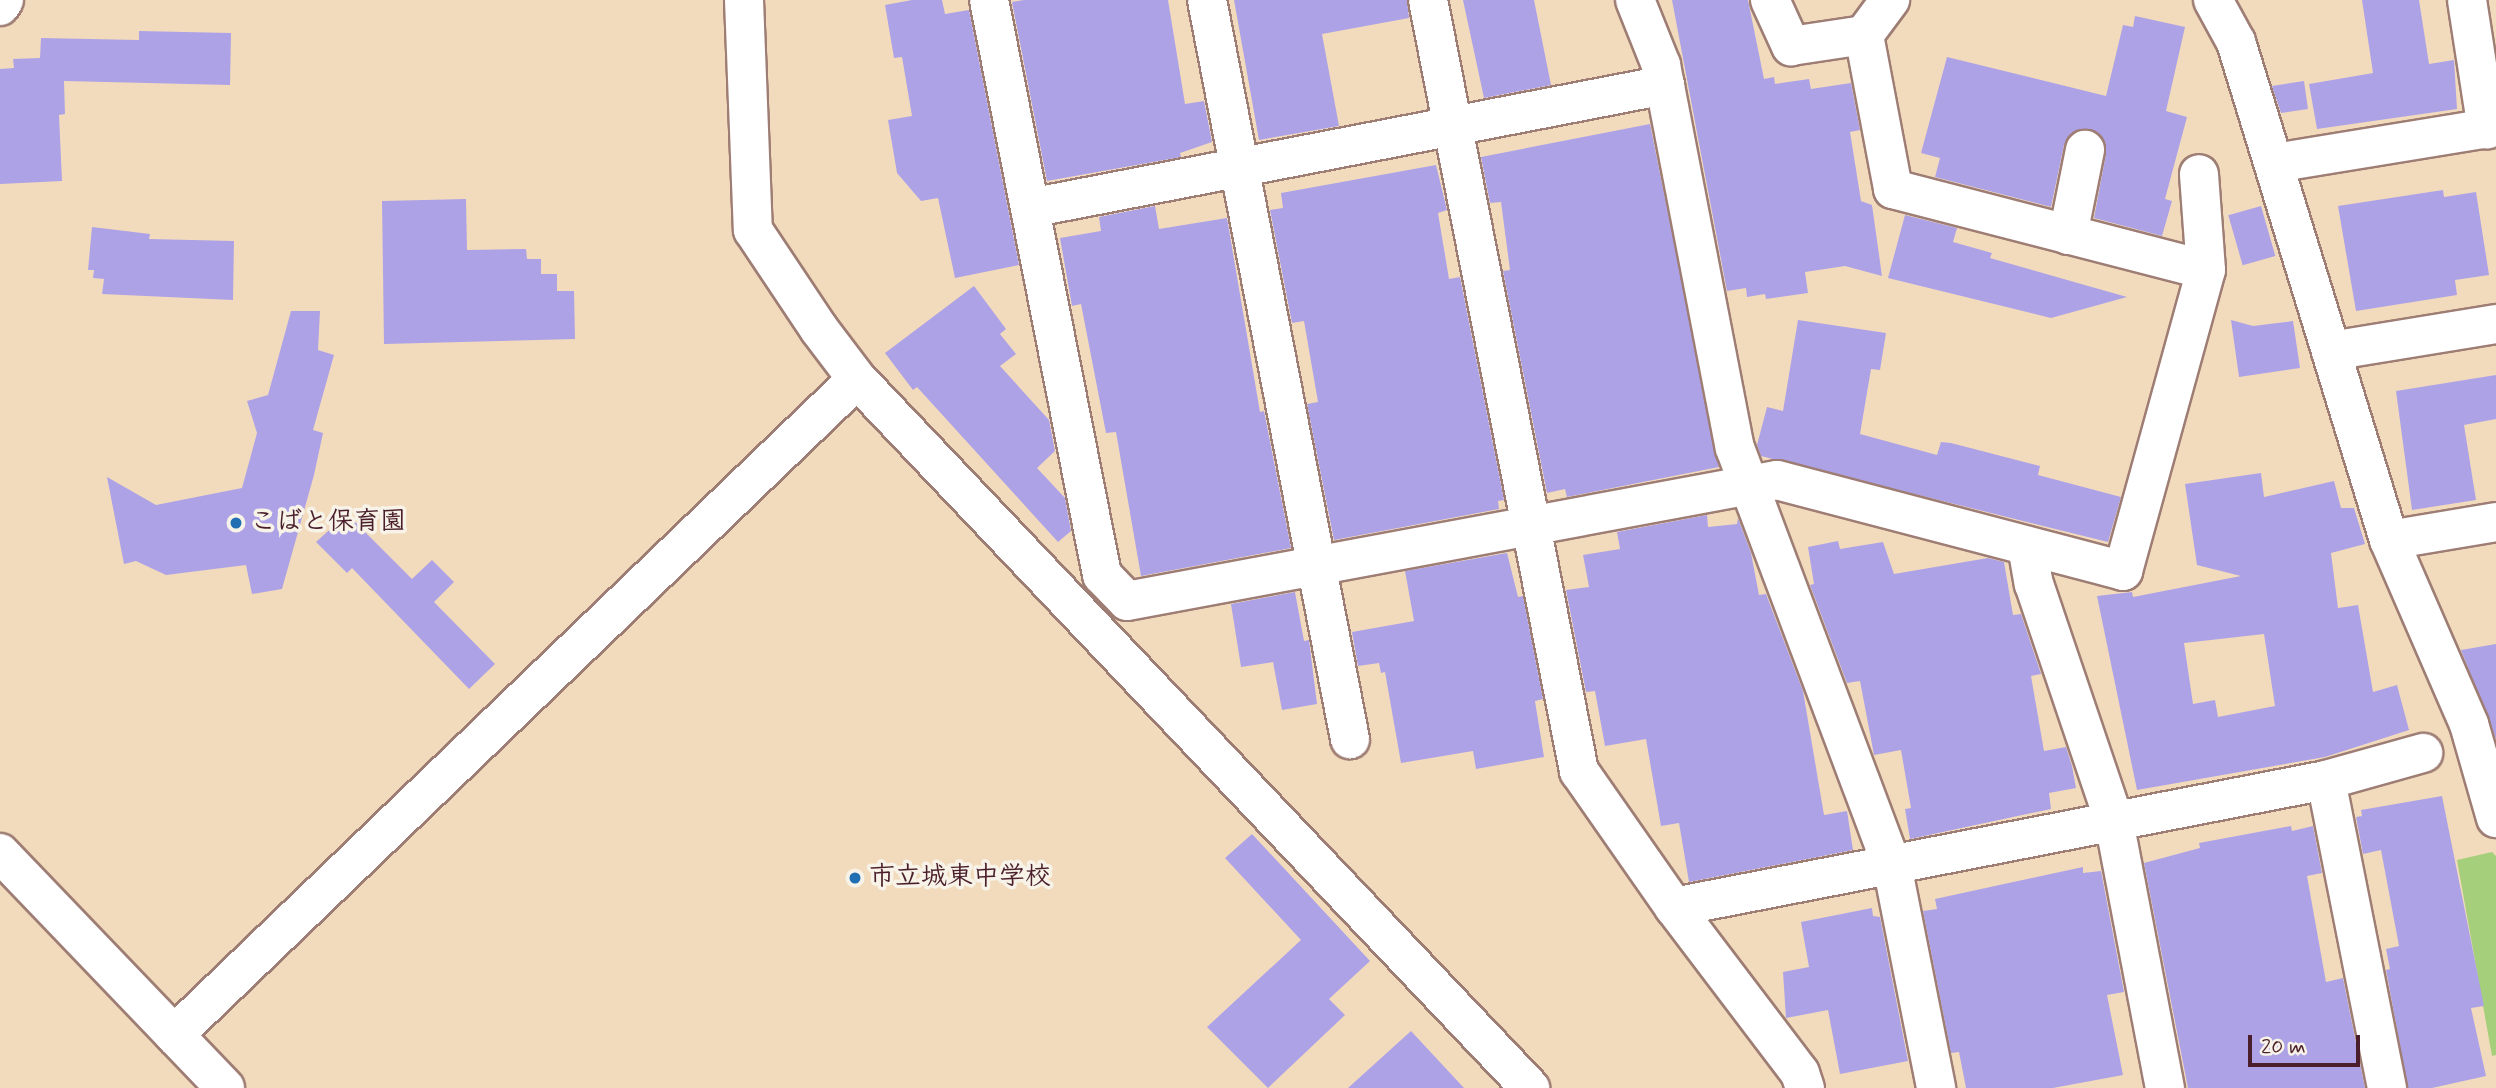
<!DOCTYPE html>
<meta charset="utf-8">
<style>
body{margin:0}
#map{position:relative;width:2496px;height:1088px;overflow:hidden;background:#f2dbbc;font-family:Mynerve,"Klee One",sans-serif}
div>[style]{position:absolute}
.green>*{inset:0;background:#a5cf7b}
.building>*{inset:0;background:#aea2e7;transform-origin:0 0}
.roads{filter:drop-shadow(2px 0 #9e7d74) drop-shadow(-2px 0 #9e7d74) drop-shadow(0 2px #9e7d74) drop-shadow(0 -2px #9e7d74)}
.minor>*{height:38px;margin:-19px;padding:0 19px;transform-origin:19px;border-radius:19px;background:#fff}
.dots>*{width:19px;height:19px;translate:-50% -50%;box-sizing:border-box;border:4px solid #f7f3e8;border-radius:50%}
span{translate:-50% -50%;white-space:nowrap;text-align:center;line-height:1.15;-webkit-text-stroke:7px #f7f3e8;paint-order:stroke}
.poi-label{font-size:26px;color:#4a1f2b;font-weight:700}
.left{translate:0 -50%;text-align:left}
.scale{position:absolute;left:2248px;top:1035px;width:112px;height:32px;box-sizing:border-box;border:4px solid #4a1f2b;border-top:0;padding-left:9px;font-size:21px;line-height:24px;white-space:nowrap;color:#4a1f2b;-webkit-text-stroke:5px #f7f3e8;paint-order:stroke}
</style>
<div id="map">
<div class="green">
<div style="clip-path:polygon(2492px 852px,2496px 856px,2496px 1055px,2492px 1056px,2457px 860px)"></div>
</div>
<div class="building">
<div style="clip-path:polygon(912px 0,942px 0,945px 14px,969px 10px,1019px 265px,955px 278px,938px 198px,921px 201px,897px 173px,888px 120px,912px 116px,902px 57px,894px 58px,885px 5px)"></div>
<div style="clip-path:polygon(1024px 0,1168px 0,1185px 104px,1204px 101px,1212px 142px,1180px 153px,1181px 157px,1047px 181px,1012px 2px)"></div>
<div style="clip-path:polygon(1234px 0,1407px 0,1409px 18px,1322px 34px,1339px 126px,1259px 140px)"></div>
<div style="clip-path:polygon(1463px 0,1534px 0,1551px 85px,1484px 98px)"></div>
<div style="clip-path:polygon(1672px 0,1748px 0,1764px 79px,1774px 77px,1775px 84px,1809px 79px,1811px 89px,1851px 83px,1860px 130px,1850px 132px,1861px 201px,1872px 205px,1882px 276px,1845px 266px,1805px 272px,1808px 293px,1766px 299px,1765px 294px,1747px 297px,1746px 288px,1727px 291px)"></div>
<div style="clip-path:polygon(2362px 0,2419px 0,2429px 64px,2454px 60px,2457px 109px,2317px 129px,2309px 84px,2373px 73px)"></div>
<div style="clip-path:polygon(2135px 16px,2185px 27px,2166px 111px,2187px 117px,2165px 199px,2172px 201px,2162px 236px,2094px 218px,2106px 154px,2105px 142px,2090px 129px,2077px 130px,2064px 145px,2051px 207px,1935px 177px,1940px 158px,1921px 153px,1947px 57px,2106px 96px,2123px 25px,2133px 27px)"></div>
<div style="clip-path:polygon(139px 31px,231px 33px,230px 85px,64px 81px,65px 114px,59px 115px,62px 181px,0 184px,0 69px,14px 68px,13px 59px,40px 58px,41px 38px,139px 40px)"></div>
<div style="clip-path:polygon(2304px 81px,2308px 109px,2281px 113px,2272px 86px)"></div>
<div style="clip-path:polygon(1650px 124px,1719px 467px,1567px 497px,1565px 489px,1547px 493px,1503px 271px,1510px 270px,1501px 202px,1490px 203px,1481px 157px)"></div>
<div style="clip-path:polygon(1436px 165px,1447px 210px,1438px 213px,1449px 279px,1460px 277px,1504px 500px,1498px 501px,1499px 509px,1334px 540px,1307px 404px,1318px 402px,1304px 321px,1292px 323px,1270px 210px,1283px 208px,1281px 193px)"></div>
<div style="clip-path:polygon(2443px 190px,2444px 197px,2476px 192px,2489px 275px,2455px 280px,2457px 295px,2356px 311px,2338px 206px)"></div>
<div style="clip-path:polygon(466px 199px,467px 250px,526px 249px,527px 259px,541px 259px,541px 274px,557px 274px,557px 291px,574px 291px,575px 339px,384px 344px,382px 201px)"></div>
<div style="clip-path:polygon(1155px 206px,1159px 229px,1227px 218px,1260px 412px,1264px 411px,1291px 548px,1141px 576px,1116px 432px,1106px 433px,1081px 304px,1072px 306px,1060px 238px,1101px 231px,1099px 217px)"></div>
<div style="left:2261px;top:206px;width:52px;height:34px;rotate:74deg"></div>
<div style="clip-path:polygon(1905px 215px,1957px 228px,1953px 242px,1992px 253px,1990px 258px,2127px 297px,2051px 318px,1888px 278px)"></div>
<div style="clip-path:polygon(92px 227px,150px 234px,149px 239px,234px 241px,233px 300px,102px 294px,104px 279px,93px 278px,94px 270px,88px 270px)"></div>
<div style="clip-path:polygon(974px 286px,1006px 329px,1000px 334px,1016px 354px,1000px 366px,1049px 420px,1055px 451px,1037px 468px,1065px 498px,1071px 531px,1058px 542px,917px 387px,913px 390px,885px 353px)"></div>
<div style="clip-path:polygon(291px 311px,320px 311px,318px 350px,334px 355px,313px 430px,323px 433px,314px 475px,282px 589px,252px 594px,246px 565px,166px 575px,136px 561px,124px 564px,107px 477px,156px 505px,242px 488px,257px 433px,247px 401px,268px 395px)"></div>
<div style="clip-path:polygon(1798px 320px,1886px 333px,1880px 370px,1871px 369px,1860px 434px,1937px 455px,1941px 442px,1951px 443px,2040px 466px,2038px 475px,2121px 497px,2108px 542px,1761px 456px,1757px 445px,1767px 407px,1783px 411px)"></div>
<div style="clip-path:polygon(2231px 320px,2253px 326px,2293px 321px,2300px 368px,2239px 377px)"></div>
<div style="clip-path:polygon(2496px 375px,2496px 419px,2464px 425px,2476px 500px,2412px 510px,2396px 391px)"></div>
<div style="clip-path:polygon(evenodd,2261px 473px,2264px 497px,2334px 481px,2341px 508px,2354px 508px,2365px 544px,2331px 553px,2338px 608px,2358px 605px,2373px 692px,2397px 685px,2409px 730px,2325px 757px,2137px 790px,2097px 596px,2132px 592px,2133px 597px,2241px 576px,2197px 565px,2185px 484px,2261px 473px,2264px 634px,2275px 706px,2218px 717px,2215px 700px,2193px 704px,2184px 643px,2264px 634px)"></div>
<div style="clip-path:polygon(347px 514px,412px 579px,432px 560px,454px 582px,434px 602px,495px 664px,469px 689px,352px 568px,347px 573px,316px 542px)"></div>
<div style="clip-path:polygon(1707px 515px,1708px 527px,1737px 524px,1738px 518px,1751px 553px,1759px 595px,1766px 594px,1803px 691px,1824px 815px,1847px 811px,1853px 850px,1689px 882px,1679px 823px,1661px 826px,1646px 739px,1605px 746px,1595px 691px,1586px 692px,1566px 590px,1589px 587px,1583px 555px,1620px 549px,1617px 532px)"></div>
<div style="clip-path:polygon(1838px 541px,1840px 549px,1883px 542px,1894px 574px,1988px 558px,2004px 562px,2013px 615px,2021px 614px,2041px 674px,2031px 676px,2044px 751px,2066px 747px,2072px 766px,2076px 788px,2049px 793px,2051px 809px,1910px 839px,1905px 809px,1911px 808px,1901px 750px,1874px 755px,1860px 681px,1847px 683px,1810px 585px,1814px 584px,1808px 547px)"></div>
<div style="clip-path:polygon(1507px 553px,1518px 597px,1523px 596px,1543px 699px,1535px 701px,1544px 757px,1476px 769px,1473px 751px,1401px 763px,1385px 672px,1381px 673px,1379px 663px,1358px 666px,1352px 632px,1414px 621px,1405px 571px)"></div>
<div style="clip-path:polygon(1295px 592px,1304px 641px,1309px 640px,1317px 704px,1282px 710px,1273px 662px,1241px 667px,1231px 604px)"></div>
<div style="clip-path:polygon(2496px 644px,2496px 739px,2461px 650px)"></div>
<div style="clip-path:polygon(2442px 796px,2484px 1006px,2471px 1008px,2486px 1076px,2432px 1088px,2408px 1088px,2386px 970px,2390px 969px,2386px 949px,2399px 946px,2381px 850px,2363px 854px,2356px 817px,2362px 816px,2361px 810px)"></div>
<div style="clip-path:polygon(2291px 826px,2292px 831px,2313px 826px,2322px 873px,2307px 876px,2326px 982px,2343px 978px,2365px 1088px,2188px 1088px,2144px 863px,2200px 848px,2199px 843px)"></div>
<div style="clip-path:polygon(1252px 834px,1370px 961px,1329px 999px,1345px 1015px,1268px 1088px,1207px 1027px,1301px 940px,1225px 858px)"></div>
<div style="clip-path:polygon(2083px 867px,2083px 873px,2101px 871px,2124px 992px,2107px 995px,2123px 1075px,2053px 1088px,1966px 1088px,1959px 1052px,1951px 1053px,1923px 911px,1937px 909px,1935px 899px)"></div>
<div style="clip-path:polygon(1872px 908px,1873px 916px,1880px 917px,1908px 1061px,1840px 1074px,1828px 1010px,1786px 1018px,1783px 972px,1809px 967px,1801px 922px)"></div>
<div style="clip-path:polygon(1411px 1031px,1464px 1088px,1348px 1088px)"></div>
</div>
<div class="roads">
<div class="minor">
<div style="left:744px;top:0;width:230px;rotate:87.8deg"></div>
<div style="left:753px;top:230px;width:119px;rotate:56.3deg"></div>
<div style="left:819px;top:329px;width:63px;rotate:52.8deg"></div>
<div style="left:857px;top:379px;width:978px;rotate:46.49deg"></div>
<div style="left:989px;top:0;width:586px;rotate:78.88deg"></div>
<div style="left:1102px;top:575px;width:36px;rotate:46deg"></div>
<div style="left:1127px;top:601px;width:661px;rotate:-10.55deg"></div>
<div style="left:1777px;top:480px;width:358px;rotate:14.7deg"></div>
<div style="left:2123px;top:571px;width:312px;rotate:-74.6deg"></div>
<div style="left:2206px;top:270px;width:96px;rotate:-94.2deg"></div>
<div style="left:1207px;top:0;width:753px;rotate:79.05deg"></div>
<div style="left:1428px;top:0;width:786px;rotate:78.92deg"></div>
<div style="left:1579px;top:771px;width:166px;rotate:55.1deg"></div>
<div style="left:1674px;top:907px;width:208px;rotate:52.8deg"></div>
<div style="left:1800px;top:1073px;width:16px;rotate:72deg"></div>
<div style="left:1635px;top:0;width:70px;rotate:68.2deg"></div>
<div style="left:1661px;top:65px;width:390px;rotate:79.1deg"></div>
<div style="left:1735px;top:448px;width:446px;rotate:69.4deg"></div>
<div style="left:1892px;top:865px;width:227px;rotate:78.8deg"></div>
<div style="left:1770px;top:0;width:51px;rotate:65.5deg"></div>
<div style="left:1791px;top:46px;width:74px;rotate:-8.6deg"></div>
<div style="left:1864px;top:35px;width:157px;rotate:79.3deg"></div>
<div style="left:1893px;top:189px;width:323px;rotate:14.5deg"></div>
<div style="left:2213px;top:0;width:48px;rotate:61.3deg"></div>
<div style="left:2236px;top:42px;width:521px;rotate:72.92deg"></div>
<div style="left:2389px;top:540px;width:201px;rotate:66.5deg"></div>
<div style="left:2469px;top:724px;width:98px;rotate:74deg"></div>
<div style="left:2467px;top:0;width:131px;rotate:81.2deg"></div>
<div style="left:0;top:6px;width:7px;rotate:-56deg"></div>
<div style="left:1864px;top:35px;width:44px;rotate:-53.4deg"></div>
<div style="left:2275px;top:163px;width:224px;rotate:-9.3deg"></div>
<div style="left:1030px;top:208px;width:647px;rotate:-10.96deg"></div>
<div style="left:2068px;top:235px;width:87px;rotate:-78.7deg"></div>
<div style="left:2331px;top:351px;width:167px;rotate:-9.3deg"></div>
<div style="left:2389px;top:540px;width:109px;rotate:-9.5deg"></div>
<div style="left:2027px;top:546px;width:39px;rotate:80deg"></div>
<div style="left:2034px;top:584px;width:250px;rotate:71.3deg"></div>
<div style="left:2114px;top:821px;width:272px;rotate:79.2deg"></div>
<div style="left:2326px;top:780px;width:314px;rotate:78.8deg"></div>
<div style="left:0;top:853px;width:325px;rotate:46.2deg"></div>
<div style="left:1674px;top:907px;width:664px;rotate:-11.02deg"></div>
<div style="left:2326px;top:780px;width:101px;rotate:-15.6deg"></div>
<div style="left:174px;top:1035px;width:947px;rotate:-43.84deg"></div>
</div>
</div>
<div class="dots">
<div style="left:236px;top:523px;background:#1f6fb2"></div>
<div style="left:855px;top:878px;background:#1f6fb2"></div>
</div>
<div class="poi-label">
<span class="left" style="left:250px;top:523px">こばと保育園</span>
<span class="left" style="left:869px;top:878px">市立城東中学校</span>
</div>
<div class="scale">20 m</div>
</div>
